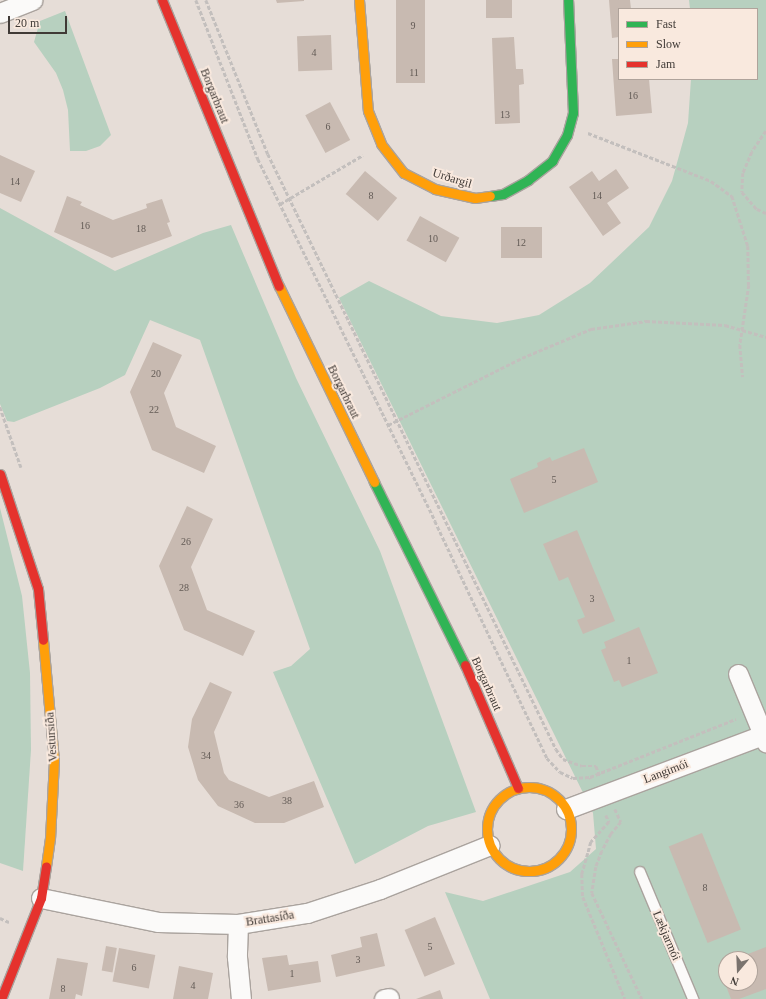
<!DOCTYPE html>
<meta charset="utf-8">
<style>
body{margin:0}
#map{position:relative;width:766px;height:999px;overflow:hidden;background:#e6ddd7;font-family:Georgia,serif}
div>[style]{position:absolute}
.green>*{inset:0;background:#b7d0bf}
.building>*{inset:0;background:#c8bab1;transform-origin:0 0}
.path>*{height:2.5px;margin-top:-1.25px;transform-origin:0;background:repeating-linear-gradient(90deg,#c3bfbd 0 4px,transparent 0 6px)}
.roads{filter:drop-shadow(1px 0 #aaa39e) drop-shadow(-1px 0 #aaa39e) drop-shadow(0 1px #aaa39e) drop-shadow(0 -1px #aaa39e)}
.lane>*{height:10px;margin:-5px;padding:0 5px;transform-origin:5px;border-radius:5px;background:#fbfaf9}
.street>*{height:19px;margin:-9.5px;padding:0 9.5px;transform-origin:9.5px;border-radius:9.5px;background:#fbfaf9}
.fast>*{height:9px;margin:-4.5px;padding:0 4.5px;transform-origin:4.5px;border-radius:4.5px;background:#30b455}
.slow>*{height:9px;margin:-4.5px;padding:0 4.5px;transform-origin:4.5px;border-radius:4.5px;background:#ff9f0a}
.slow>.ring{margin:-4.5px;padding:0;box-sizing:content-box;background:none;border:9px solid #ff9f0a;border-radius:50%}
.jam>*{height:9px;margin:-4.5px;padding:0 4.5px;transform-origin:4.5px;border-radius:4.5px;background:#e5322d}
span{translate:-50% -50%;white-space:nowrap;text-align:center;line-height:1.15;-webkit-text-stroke:4px #f9e9de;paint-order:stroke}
.number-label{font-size:10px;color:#625a55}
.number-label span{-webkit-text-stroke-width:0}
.street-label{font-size:12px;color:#403a36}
.legend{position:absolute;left:618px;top:8px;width:140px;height:72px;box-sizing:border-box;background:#f9e9de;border:1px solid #afa39b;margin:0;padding:5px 7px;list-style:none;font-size:12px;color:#403a36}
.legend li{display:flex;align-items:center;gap:8px;height:20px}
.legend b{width:20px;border:1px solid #afa39b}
.north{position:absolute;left:718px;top:951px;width:40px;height:40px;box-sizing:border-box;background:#f9e9de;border:1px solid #afa39b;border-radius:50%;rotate:199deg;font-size:11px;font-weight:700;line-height:16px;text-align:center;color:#403a36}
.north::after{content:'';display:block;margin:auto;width:14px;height:18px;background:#7a736e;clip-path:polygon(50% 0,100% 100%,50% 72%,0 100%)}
.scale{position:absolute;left:8px;top:16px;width:59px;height:18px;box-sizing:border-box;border:2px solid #403a36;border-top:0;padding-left:5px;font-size:12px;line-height:14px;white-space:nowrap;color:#403a36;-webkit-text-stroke:3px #f9e9de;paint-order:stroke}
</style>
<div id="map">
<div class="green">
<div style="clip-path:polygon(evenodd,689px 0,766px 0,766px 999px,490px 999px,445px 892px,483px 901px,570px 872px,596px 849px,593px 813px,339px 298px,369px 281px,441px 316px,497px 323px,539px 315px,590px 283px,649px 227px,672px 181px,688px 123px,691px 79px,757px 79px,757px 9px,690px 9px,689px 0,726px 959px,750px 959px,750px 983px,726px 983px,726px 959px)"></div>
<div style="clip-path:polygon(65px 11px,111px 135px,100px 146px,86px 151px,70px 151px,68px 110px,63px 90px,56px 73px,34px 42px,40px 21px)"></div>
<div style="clip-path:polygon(0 208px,115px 271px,203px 233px,231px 225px,296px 378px,380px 551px,476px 812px,428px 826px,355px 864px,273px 672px,291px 666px,310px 649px,200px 340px,150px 320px,125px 375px,100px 388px,14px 422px,7px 421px,0 404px)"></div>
<div style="clip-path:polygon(0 508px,22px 596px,30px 673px,31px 750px,23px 871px,0 863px)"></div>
</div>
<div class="building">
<div style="clip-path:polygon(276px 0,304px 0,304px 1px,277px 3px)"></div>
<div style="left:396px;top:0;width:29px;height:83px"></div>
<div style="left:486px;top:0;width:26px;height:18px"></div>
<div style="clip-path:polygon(609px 0,630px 0,631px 9px,619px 9px,619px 37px,612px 38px)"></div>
<div style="left:331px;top:35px;width:35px;height:34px;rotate:88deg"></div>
<div style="clip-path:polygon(514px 37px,516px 69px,523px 69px,524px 84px,519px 85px,520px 123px,495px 124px,492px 38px)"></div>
<div style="clip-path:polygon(612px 59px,619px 59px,619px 79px,649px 79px,652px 113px,616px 116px)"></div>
<div style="left:330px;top:102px;width:43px;height:28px;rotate:62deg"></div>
<div style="clip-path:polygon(0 155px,35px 171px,21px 202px,0 193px)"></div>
<div style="clip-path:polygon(616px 169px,629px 188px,607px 203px,621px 223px,603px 236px,569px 187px,592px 171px,599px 181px)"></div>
<div style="left:365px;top:171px;width:42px;height:30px;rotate:40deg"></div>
<div style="clip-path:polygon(67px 196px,82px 202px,80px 205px,113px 220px,147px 208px,146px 204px,162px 199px,170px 222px,167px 223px,172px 236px,112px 258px,54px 232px)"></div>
<div style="left:420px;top:216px;width:45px;height:28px;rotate:29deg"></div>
<div style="left:501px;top:227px;width:41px;height:31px"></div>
<div style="clip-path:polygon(153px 342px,182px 355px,164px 393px,176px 427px,216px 446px,204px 473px,152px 450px,130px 392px)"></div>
<div style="clip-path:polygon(584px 448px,598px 482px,524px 513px,510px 479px,538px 467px,537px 463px,550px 457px,552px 461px)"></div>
<div style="clip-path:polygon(187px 506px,213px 519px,191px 567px,207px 610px,255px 631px,243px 656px,184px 630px,159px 566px)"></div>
<div style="clip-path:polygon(577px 530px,615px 621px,583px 634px,577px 620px,585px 617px,568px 577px,559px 581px,543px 544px)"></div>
<div style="clip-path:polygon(639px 627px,658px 673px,622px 687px,619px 680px,614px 682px,601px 650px,606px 648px,604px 642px)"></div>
<div style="clip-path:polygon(210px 682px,232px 692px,214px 732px,224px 773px,229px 780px,269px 797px,314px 781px,324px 807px,284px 823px,255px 823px,218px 806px,198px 780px,188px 747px,192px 719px)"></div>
<div style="left:702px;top:833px;width:104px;height:36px;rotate:68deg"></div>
<div style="left:435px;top:917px;width:51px;height:33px;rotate:67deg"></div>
<div style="clip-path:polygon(377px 933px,385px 966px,336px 977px,331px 955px,362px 947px,360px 937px)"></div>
<div style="left:106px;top:946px;width:11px;height:25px;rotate:10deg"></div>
<div style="clip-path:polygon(766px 947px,766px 989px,739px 999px,731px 999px,718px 965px,726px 962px,726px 983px,750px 983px,750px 959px,735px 959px)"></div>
<div style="left:119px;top:948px;width:37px;height:34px;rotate:11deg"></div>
<div style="clip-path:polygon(287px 955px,289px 965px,318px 961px,321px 982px,268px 991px,262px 958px)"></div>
<div style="clip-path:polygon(57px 958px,88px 963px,82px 996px,76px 994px,75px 999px,49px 999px)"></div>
<div style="clip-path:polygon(179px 966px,213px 973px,208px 999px,173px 999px)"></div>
<div style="clip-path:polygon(440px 990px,443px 999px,416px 999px)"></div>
</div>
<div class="path">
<div style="left:196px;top:0;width:171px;rotate:68.7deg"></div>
<div style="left:258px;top:159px;width:403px;rotate:63.9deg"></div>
<div style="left:435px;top:521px;width:262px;rotate:64.7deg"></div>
<div style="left:547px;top:758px;width:19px;rotate:47deg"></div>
<div style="left:560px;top:772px;width:14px;rotate:25deg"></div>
<div style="left:573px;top:778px;width:17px;rotate:-3deg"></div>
<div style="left:590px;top:777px;width:2px;rotate:63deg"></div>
<div style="left:206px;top:0;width:166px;rotate:68.1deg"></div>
<div style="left:268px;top:154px;width:661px;rotate:64.17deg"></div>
<div style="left:556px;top:749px;width:12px;rotate:55deg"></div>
<div style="left:563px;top:759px;width:20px;rotate:20deg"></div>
<div style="left:582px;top:766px;width:14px"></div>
<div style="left:596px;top:766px;width:11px;rotate:68deg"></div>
<div style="left:766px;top:131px;width:25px;rotate:124deg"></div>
<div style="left:752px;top:152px;width:23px;rotate:113deg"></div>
<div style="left:743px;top:173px;width:19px;rotate:93deg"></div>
<div style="left:742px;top:192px;width:23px;rotate:49deg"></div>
<div style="left:757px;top:209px;width:10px;rotate:24deg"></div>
<div style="left:588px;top:133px;width:132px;rotate:21.3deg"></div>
<div style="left:711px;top:181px;width:26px;rotate:36deg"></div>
<div style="left:732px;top:196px;width:52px;rotate:72.3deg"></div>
<div style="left:748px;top:246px;width:39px;rotate:89deg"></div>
<div style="left:749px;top:285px;width:61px;rotate:98.5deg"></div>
<div style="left:740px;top:345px;width:32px;rotate:85deg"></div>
<div style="left:280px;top:204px;width:96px;rotate:-30.6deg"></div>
<div style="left:0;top:407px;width:64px;rotate:70.7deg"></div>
<div style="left:388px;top:425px;width:150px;rotate:-26.6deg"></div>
<div style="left:522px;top:358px;width:75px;rotate:-22.8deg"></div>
<div style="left:591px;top:329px;width:56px;rotate:-8.3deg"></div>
<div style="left:646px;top:321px;width:79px;rotate:2.9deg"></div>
<div style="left:725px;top:325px;width:43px;rotate:16.3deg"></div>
<div style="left:590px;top:777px;width:157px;rotate:-21.7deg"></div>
<div style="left:615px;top:809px;width:14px;rotate:65deg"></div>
<div style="left:621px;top:822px;width:16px;rotate:130deg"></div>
<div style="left:611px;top:834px;width:19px;rotate:118deg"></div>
<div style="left:602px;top:851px;width:17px;rotate:111deg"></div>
<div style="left:596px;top:867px;width:26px;rotate:99deg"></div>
<div style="left:592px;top:893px;width:117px;rotate:64.7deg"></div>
<div style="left:606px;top:815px;width:8px;rotate:67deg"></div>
<div style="left:609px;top:822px;width:27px;rotate:132deg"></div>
<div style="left:591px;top:842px;width:11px;rotate:105deg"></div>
<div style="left:588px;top:853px;width:22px;rotate:106deg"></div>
<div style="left:582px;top:874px;width:23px;rotate:88deg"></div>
<div style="left:583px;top:897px;width:110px;rotate:67.6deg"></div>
<div style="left:0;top:918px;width:10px;rotate:24deg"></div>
</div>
<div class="roads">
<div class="lane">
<div style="left:640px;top:872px;width:138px;rotate:67.3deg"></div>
</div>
<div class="street">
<div style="left:0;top:13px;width:35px;rotate:-22deg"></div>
<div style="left:738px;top:674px;width:74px;rotate:67.6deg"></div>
<div style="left:566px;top:809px;width:214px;rotate:-20.6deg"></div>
<div style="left:41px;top:898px;width:119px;rotate:11.6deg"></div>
<div style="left:158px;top:922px;width:80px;rotate:1.4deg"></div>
<div style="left:238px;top:924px;width:70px;rotate:-9.1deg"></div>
<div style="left:307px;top:913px;width:77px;rotate:-18.2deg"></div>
<div style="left:380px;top:889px;width:118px;rotate:-21.8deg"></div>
<div style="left:238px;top:924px;width:33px;rotate:92deg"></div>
<div style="left:237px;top:957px;width:42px;rotate:84.6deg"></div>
<div style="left:384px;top:999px;width:5px;rotate:-11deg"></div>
</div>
<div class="fast">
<div style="left:490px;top:196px;width:13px;rotate:-9deg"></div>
<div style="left:503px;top:194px;width:29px;rotate:-29deg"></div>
<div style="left:528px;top:180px;width:31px;rotate:-38deg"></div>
<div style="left:552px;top:161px;width:30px;rotate:-60deg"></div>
<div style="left:567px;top:135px;width:23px;rotate:-75deg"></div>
<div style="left:573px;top:113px;width:113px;rotate:-92.5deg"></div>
<div style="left:374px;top:482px;width:204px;rotate:63.6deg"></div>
</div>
<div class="slow">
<div style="left:359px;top:0;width:111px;rotate:85.4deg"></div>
<div style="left:368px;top:111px;width:35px;rotate:68deg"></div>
<div style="left:381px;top:144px;width:37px;rotate:52deg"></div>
<div style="left:404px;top:173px;width:35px;rotate:27deg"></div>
<div style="left:435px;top:189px;width:41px;rotate:12.7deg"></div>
<div style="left:475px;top:198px;width:15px;rotate:-8deg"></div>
<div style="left:279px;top:286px;width:218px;rotate:64.1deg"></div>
<div style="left:43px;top:640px;width:121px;rotate:84.8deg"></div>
<div style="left:54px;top:760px;width:78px;rotate:92.9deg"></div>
<div style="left:50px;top:838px;width:28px;rotate:98deg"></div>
<div class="ring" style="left:487px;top:787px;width:75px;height:75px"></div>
</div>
<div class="jam">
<div style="left:162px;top:0;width:309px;rotate:67.8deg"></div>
<div style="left:0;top:474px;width:121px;rotate:71.7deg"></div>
<div style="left:38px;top:589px;width:51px;rotate:84.4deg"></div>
<div style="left:465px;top:665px;width:134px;rotate:66.7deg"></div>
<div style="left:1px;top:999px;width:109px;rotate:-68.4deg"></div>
<div style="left:41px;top:898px;width:32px;rotate:-81deg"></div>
</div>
</div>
<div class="number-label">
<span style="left:413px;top:26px">9</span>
<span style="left:314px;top:53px">4</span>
<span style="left:414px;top:73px">11</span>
<span style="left:633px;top:96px">16</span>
<span style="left:505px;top:115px">13</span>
<span style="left:328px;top:127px">6</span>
<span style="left:15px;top:182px">14</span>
<span style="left:371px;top:196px">8</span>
<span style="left:597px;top:196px">14</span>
<span style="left:85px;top:226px">16</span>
<span style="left:141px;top:229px">18</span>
<span style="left:433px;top:239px">10</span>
<span style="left:521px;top:243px">12</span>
<span style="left:156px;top:374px">20</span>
<span style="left:154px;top:410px">22</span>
<span style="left:554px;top:480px">5</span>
<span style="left:186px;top:542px">26</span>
<span style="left:184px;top:588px">28</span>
<span style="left:592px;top:599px">3</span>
<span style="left:629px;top:661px">1</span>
<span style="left:206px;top:756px">34</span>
<span style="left:287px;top:801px">38</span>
<span style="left:239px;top:805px">36</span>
<span style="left:705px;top:888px">8</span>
<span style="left:430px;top:947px">5</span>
<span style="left:358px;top:960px">3</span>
<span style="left:134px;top:968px">6</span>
<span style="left:292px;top:974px">1</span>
<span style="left:193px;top:986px">4</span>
<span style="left:63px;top:989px">8</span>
</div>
<div class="street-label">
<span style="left:214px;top:96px;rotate:68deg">Borgarbraut</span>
<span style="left:452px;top:179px;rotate:17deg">Urðargil</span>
<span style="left:343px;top:392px;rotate:64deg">Borgarbraut</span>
<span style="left:486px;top:684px;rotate:66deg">Borgarbraut</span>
<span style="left:52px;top:737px;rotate:-94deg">Vestursíða</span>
<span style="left:666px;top:772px;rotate:-21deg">Langimói</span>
<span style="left:270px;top:919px;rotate:-9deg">Brattasíða</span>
<span style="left:666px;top:936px;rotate:67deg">Lækjarmói</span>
</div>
<ul class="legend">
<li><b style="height:5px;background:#30b455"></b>Fast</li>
<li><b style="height:5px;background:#ff9f0a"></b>Slow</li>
<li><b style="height:5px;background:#e5322d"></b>Jam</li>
</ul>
<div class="north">N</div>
<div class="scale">20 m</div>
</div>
